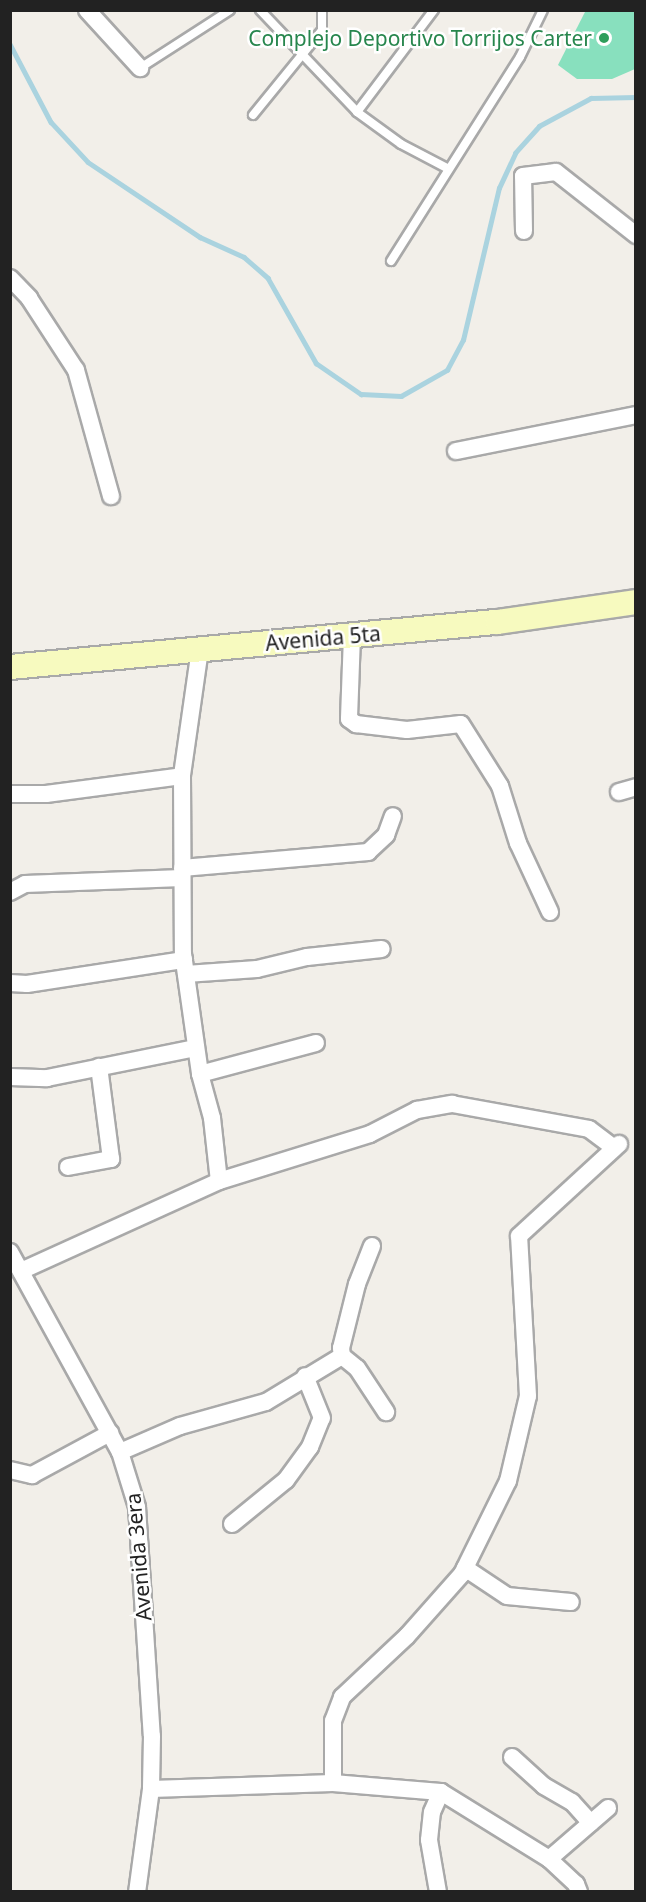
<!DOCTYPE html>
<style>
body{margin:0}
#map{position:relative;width:646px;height:1902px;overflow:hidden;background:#f2efe9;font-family:"Noto Sans",sans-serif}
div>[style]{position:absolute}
.pitch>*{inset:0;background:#88e0be}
.stream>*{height:4.5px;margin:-2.25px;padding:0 2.25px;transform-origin:2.25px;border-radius:2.25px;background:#aad3df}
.roads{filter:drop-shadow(2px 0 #a9a9a9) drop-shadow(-2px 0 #a9a9a9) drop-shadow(0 2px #a9a9a9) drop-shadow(0 -2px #a9a9a9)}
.lane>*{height:8px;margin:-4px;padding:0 4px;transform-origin:4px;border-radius:4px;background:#fff}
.street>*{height:16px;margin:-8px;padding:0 8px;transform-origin:8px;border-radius:8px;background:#fff}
.secondary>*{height:24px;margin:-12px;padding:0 12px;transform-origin:12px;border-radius:12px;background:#f7fabf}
.dots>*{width:16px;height:16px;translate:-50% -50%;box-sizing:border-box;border:3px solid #fff;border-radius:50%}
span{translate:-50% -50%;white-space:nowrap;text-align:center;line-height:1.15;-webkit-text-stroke:5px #fff;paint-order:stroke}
.leisure-label{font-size:21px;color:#27864d}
.right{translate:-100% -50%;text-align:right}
.street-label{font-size:21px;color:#222}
.frame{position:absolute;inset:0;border:12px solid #222;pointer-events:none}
</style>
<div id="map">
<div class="pitch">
<div style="clip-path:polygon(586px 10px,635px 11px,635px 69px,612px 79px,577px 79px,558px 65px)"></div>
</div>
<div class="stream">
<div style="left:10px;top:44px;width:88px;rotate:62.3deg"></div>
<div style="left:51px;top:122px;width:54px;rotate:47.2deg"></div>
<div style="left:88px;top:162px;width:135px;rotate:33.8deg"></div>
<div style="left:200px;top:237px;width:48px;rotate:24.4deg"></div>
<div style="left:244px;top:257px;width:32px;rotate:41deg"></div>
<div style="left:268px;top:278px;width:98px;rotate:60.5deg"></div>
<div style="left:316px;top:363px;width:55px;rotate:34.6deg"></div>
<div style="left:361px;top:394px;width:40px;rotate:2.9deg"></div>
<div style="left:401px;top:396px;width:53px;rotate:-29.5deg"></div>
<div style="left:447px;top:370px;width:34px;rotate:-62deg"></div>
<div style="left:463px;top:340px;width:156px;rotate:-76.7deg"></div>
<div style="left:499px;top:188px;width:38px;rotate:-65deg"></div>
<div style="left:515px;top:153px;width:36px;rotate:-48deg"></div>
<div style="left:539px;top:126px;width:59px;rotate:-28.3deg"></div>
<div style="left:591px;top:98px;width:45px;rotate:-1.3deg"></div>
</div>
<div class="roads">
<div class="lane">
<div style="left:260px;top:10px;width:141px;rotate:46.4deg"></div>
<div style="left:357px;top:112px;width:54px;rotate:36deg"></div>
<div style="left:401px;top:144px;width:52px;rotate:27.6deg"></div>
<div style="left:140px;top:68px;width:107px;rotate:-32.8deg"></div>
<div style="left:357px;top:112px;width:128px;rotate:-53deg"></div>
<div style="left:253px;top:115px;width:109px;rotate:-50.9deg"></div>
<div style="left:322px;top:30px;width:20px;rotate:-90deg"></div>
<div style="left:391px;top:261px;width:241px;rotate:-57.7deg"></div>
<div style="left:520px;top:57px;width:52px;rotate:-63.9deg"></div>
</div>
<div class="street">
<div style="left:87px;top:10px;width:79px;rotate:47.6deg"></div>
<div style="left:524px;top:231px;width:55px;rotate:-91deg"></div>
<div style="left:523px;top:176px;width:33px;rotate:-7deg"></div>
<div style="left:556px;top:172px;width:102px;rotate:38.2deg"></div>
<div style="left:10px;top:278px;width:28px;rotate:46deg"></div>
<div style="left:29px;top:298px;width:86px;rotate:56.9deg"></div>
<div style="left:76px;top:370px;width:131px;rotate:74.5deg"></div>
<div style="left:456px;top:451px;width:184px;rotate:-11.3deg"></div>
<div style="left:352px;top:636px;width:83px;rotate:92.1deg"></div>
<div style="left:349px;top:719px;width:9px;rotate:36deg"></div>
<div style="left:356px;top:724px;width:51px;rotate:6.7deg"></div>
<div style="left:407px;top:730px;width:54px;rotate:-6.3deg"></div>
<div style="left:461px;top:724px;width:73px;rotate:57.8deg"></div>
<div style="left:500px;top:786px;width:60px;rotate:72.5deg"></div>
<div style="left:518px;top:843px;width:76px;rotate:65.1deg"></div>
<div style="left:200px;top:649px;width:128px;rotate:98.1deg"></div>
<div style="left:182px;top:776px;width:178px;rotate:89.7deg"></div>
<div style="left:183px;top:954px;width:121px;rotate:81.9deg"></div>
<div style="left:200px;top:1074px;width:46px;rotate:74.7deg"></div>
<div style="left:212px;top:1118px;width:63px;rotate:83.7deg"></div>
<div style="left:619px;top:792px;width:18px;rotate:-16deg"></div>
<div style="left:10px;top:794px;width:36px"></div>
<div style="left:46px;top:794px;width:137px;rotate:-7.5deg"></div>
<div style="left:182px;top:868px;width:187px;rotate:-4.9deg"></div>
<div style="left:368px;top:852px;width:25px;rotate:-43deg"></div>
<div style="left:386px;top:835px;width:20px;rotate:-70deg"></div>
<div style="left:10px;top:892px;width:17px;rotate:-28deg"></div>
<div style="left:25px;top:884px;width:157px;rotate:-2.2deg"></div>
<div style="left:186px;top:974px;width:71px;rotate:-4deg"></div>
<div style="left:257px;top:969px;width:51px;rotate:-13.5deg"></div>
<div style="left:307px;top:957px;width:75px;rotate:-6.1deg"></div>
<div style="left:10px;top:983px;width:17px;rotate:3deg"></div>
<div style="left:27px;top:984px;width:159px;rotate:-8.7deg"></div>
<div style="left:200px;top:1074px;width:120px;rotate:-15deg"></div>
<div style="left:10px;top:1077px;width:37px;rotate:2deg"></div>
<div style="left:47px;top:1078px;width:152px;rotate:-11.4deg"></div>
<div style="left:68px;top:1167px;width:44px;rotate:-10.5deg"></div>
<div style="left:111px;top:1159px;width:93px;rotate:-97.4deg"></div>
<div style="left:372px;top:1246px;width:41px;rotate:111.5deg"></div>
<div style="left:357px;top:1284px;width:66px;rotate:104deg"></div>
<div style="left:341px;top:1348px;width:8px;rotate:83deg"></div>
<div style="left:342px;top:1356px;width:19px;rotate:39deg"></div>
<div style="left:357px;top:1368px;width:53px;rotate:56.6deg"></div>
<div style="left:10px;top:1252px;width:228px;rotate:61.2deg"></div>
<div style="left:120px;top:1452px;width:58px;rotate:72.8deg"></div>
<div style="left:137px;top:1507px;width:229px;rotate:86.3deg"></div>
<div style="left:152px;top:1736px;width:53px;rotate:91.1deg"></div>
<div style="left:151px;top:1789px;width:104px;rotate:97.7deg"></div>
<div style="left:21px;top:1271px;width:217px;rotate:-24.4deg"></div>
<div style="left:219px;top:1181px;width:158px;rotate:-17.3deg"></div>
<div style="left:370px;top:1134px;width:53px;rotate:-27.1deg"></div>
<div style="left:417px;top:1110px;width:36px;rotate:-10deg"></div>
<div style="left:452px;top:1104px;width:139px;rotate:10.3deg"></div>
<div style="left:589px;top:1129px;width:31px;rotate:37deg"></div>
<div style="left:120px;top:1452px;width:65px;rotate:-23.4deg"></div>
<div style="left:180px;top:1426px;width:89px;rotate:-15.6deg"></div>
<div style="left:266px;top:1402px;width:89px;rotate:-31.2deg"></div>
<div style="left:10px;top:1470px;width:23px;rotate:13deg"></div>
<div style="left:32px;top:1475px;width:89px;rotate:-28.3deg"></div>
<div style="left:232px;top:1524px;width:70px;rotate:-39.2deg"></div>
<div style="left:286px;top:1480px;width:41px;rotate:-54deg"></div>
<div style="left:310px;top:1447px;width:31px;rotate:-68deg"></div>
<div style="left:322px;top:1418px;width:45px;rotate:-112deg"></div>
<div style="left:465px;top:1568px;width:50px;rotate:33.7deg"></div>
<div style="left:507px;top:1596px;width:64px;rotate:5.4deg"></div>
<div style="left:512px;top:1757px;width:43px;rotate:42.2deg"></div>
<div style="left:544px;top:1786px;width:32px;rotate:30deg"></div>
<div style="left:572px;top:1802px;width:28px;rotate:48deg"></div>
<div style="left:333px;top:1783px;width:62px;rotate:-90deg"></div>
<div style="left:333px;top:1721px;width:26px;rotate:-69deg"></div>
<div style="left:342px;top:1697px;width:89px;rotate:-43.2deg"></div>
<div style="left:407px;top:1636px;width:83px;rotate:-48.4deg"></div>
<div style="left:462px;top:1574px;width:104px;rotate:-63.7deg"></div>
<div style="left:508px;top:1481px;width:87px;rotate:-76.8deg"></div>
<div style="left:528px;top:1396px;width:160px;rotate:-93.2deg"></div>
<div style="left:519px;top:1236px;width:136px;rotate:-42.6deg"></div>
<div style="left:151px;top:1789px;width:182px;rotate:-1.9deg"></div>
<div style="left:333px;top:1783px;width:108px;rotate:4.8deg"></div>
<div style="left:441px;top:1792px;width:127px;rotate:31.8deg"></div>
<div style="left:549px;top:1859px;width:37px;rotate:43deg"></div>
<div style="left:576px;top:1884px;width:9px;rotate:69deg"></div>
<div style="left:549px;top:1859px;width:78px;rotate:-40.8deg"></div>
<div style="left:438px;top:1892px;width:53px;rotate:-99.8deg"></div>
<div style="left:429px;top:1840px;width:28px;rotate:-84deg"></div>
<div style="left:432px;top:1812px;width:22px;rotate:-66deg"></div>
</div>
<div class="secondary">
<div style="left:10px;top:667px;width:490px;rotate:-5.3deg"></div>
<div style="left:498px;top:622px;width:139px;rotate:-8.2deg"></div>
</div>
</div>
<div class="dots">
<div style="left:604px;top:38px;background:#2e9e5b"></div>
</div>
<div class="leisure-label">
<span class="right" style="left:592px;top:38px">Complejo Deportivo Torrijos Carter</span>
</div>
<div class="street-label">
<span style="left:323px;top:638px;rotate:-5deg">Avenida 5ta</span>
<span style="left:138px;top:1557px;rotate:-95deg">Avenida 3era</span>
</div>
<div class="frame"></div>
</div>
